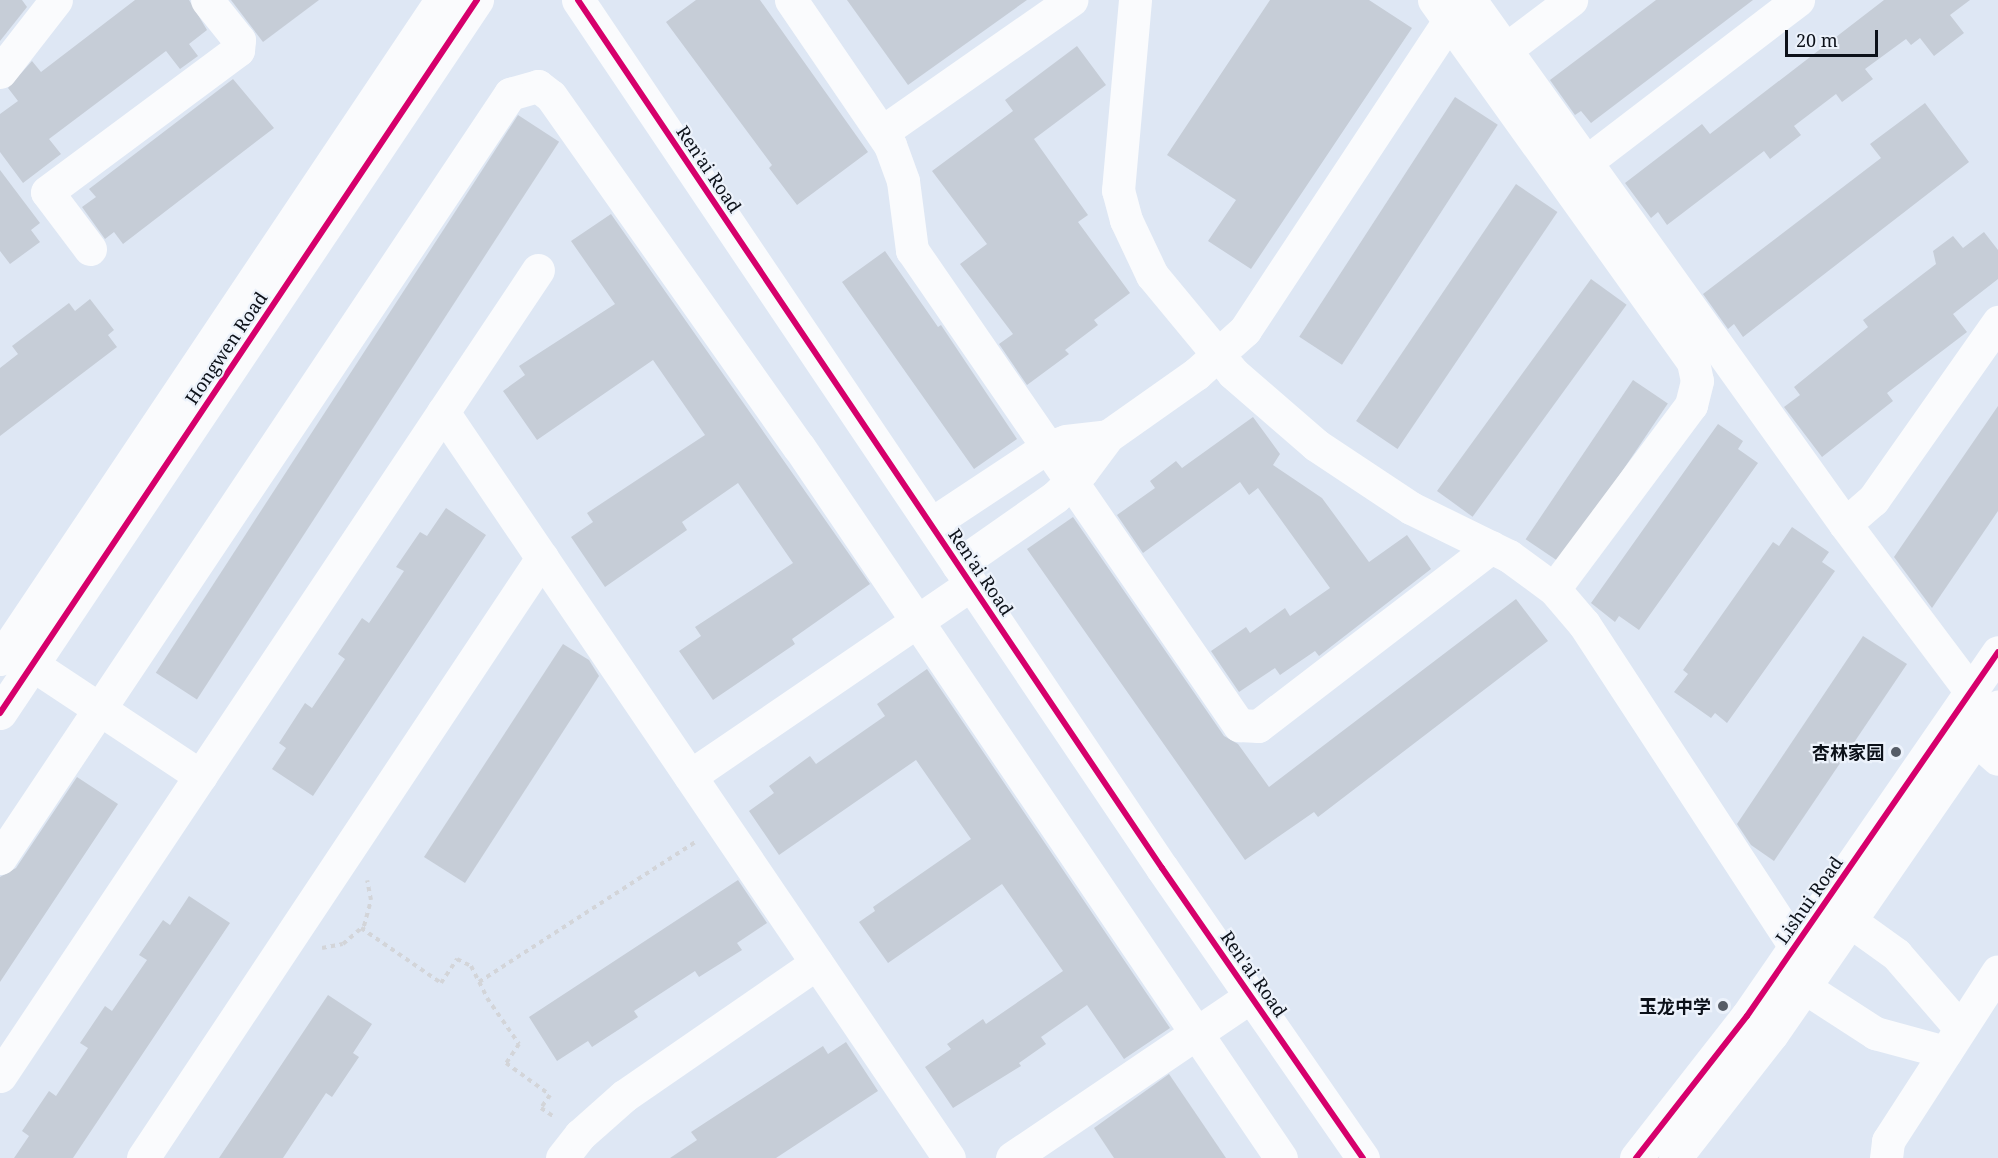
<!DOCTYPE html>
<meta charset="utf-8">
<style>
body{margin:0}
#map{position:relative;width:1998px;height:1158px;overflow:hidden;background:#dee7f4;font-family:"Noto Serif","Noto Sans SC",serif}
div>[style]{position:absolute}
.building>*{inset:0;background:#c6cdd7;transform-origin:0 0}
.path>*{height:4px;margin-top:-2px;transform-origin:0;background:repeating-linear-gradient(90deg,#d3d5d9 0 4.5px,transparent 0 9px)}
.minor>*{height:33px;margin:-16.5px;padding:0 16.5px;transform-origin:16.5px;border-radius:16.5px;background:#fafbfd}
.cycleway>*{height:6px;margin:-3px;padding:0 3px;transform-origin:3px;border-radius:3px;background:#d6006c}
.dots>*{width:16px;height:16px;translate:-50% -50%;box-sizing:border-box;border:3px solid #ecf2fb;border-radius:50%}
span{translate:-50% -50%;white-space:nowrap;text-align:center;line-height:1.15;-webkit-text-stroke:4.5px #ecf2fb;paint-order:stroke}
.street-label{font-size:18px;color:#0c1119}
.poi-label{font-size:18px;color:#0c1119;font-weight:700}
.right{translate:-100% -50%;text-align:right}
.scale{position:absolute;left:1785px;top:30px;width:93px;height:27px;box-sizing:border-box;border:3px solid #0c1119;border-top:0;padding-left:8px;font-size:18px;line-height:21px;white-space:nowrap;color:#0c1119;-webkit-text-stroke:4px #ecf2fb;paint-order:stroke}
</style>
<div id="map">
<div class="building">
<div style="clip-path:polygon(0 0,22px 0,27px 7px,0 41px)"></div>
<div style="clip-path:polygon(135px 0,189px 0,207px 30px,189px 44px,198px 56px,180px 69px,166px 51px,49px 139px,61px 154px,23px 183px,0 152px,0 114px,18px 101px,8px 88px,32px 61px,41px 72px)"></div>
<div style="clip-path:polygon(231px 0,319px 0,263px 42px)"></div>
<div style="clip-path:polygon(696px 0,760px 0,868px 152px,797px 205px,769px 168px,772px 165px,666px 22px)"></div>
<div style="clip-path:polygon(847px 0,1027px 0,908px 85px)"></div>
<div style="clip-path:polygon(1270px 0,1369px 0,1412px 28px,1251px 269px,1208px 241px,1236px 200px,1167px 155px)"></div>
<div style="clip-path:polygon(1656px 0,1753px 0,1591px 123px,1581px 111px,1575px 115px,1550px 80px)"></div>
<div style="clip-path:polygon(1884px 0,1970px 0,1950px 15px,1964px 33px,1934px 56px,1920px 38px,1911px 45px,1906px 39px,1865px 69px,1873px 79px,1842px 102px,1836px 94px,1794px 126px,1801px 135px,1770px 159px,1764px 151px,1667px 225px,1658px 212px,1651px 218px,1625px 183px,1702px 124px,1710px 134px)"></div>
<div style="clip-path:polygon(1077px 46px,1106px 85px,1034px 139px,1088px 215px,1078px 222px,1130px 293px,1094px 320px,1098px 325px,1065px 350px,1069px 354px,1027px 385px,999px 344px,1013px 334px,960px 264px,987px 244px,932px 171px,1013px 111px,1005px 100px)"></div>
<div style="clip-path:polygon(233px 79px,274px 128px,123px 244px,114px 232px,105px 239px,82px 207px,96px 197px,89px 189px)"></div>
<div style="left:1455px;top:97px;width:51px;height:286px;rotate:33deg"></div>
<div style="clip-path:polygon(1925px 103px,1969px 162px,1743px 337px,1734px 324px,1728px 329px,1703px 294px,1881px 158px,1870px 144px)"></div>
<div style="left:518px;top:115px;width:49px;height:665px;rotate:33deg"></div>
<div style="clip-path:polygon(0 170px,40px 223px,31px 230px,40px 242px,10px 264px,0 251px)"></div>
<div style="left:1516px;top:184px;width:50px;height:286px;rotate:34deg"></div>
<div style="clip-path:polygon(611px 214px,870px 584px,792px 639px,795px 644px,713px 700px,679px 651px,701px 636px,695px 627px,793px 563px,738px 483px,682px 522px,687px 530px,605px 587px,571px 537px,593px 522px,587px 513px,705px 435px,653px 360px,537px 440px,503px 391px,525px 375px,519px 366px,615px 304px,571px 241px)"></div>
<div style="clip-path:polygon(1984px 232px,1998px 250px,1998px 279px,1953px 314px,1967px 332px,1887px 393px,1893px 401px,1822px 457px,1784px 407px,1800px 395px,1794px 387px,1868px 327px,1863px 320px,1936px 264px,1933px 251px,1953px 236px,1963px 248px)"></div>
<div style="clip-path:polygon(885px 251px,938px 327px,941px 325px,1017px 439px,974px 469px,842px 282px)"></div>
<div style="left:1591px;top:279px;width:44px;height:262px;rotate:36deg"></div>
<div style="clip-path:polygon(90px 299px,114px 330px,108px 335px,117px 347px,0 436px,0 368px,18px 354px,12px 346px,69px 303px,75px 311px)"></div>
<div style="left:1633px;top:380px;width:42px;height:192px;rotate:34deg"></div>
<div style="clip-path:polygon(1998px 406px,1998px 511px,1932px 608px,1894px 557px)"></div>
<div style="clip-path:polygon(1253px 417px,1280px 454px,1273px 465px,1322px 498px,1369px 562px,1407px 535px,1431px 569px,1319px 656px,1315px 651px,1280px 675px,1275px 668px,1239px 692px,1211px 651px,1246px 627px,1250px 633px,1285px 608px,1290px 616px,1330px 588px,1258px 488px,1249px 495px,1240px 482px,1143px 553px,1117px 515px,1155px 488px,1150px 481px,1176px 461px,1182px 468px)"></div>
<div style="clip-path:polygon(1718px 424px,1743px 441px,1738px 449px,1758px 463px,1639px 630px,1619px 616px,1615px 622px,1591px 603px)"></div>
<div style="clip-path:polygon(446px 508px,486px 535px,313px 796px,272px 769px,286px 748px,279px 743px,305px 703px,312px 708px,345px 659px,338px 654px,362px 618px,369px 623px,404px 571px,396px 567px,420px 532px,427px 536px)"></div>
<div style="clip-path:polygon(1073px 517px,1224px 736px,1238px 744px,1269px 787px,1516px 599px,1548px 641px,1318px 817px,1314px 812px,1245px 860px,1027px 549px)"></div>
<div style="clip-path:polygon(1792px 527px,1829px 552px,1822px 562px,1835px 571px,1727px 723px,1715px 713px,1711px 718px,1674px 692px,1688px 674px,1683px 670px,1773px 542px,1779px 546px)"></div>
<div style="clip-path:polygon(1863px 636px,1907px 664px,1774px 861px,1751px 845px,1737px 824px)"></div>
<div style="clip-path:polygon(563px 644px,589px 660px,599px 676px,465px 883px,424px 857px)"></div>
<div style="clip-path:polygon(927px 669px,1170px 1028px,1124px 1059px,1087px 1005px,1041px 1037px,1046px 1044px,1019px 1063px,1021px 1066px,953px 1108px,925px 1067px,951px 1049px,947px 1044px,983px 1019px,986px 1024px,1063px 971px,1002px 884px,888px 963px,859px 922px,875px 911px,873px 907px,971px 839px,916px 760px,779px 855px,749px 811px,774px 793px,769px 786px,810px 756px,816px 764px,885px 716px,877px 704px)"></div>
<div style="clip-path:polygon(77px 777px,118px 804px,0 982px,0 877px,16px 868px)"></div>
<div style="clip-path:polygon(738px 880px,767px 923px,737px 943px,742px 950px,699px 977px,695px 971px,634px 1011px,638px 1017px,592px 1047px,588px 1041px,557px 1061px,529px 1017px)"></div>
<div style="clip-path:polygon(189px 896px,230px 923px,73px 1158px,14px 1158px,29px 1136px,22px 1131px,49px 1091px,56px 1096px,88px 1048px,80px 1043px,105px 1006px,112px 1011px,147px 960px,139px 955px,163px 920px,170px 925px)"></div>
<div style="clip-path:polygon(328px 995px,372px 1024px,353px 1053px,359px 1057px,332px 1097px,326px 1093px,283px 1158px,219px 1158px)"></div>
<div style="clip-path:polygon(846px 1042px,878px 1091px,776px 1158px,670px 1158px,697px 1140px,691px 1132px,720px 1113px,823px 1046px,828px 1054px)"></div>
<div style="clip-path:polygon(1169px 1074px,1226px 1158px,1114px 1158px,1094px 1128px)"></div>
</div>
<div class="path">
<div style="left:361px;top:928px;width:97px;rotate:34.5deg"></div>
<div style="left:441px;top:983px;width:29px;rotate:-56deg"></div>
<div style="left:457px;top:959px;width:16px;rotate:27deg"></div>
<div style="left:471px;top:966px;width:36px;rotate:63deg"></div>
<div style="left:487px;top:998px;width:56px;rotate:55.2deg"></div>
<div style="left:519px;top:1044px;width:23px;rotate:124deg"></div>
<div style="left:506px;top:1063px;width:54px;rotate:36deg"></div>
<div style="left:550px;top:1095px;width:16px;rotate:125deg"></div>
<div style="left:541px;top:1108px;width:14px;rotate:34deg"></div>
<div style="left:322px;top:948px;width:21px;rotate:-11deg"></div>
<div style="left:343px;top:944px;width:28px;rotate:-41deg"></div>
<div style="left:364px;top:926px;width:27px;rotate:-75deg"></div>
<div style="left:371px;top:900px;width:20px;rotate:-101deg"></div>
<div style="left:479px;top:982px;width:260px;rotate:-32.9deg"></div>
</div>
<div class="minor">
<div style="left:578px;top:0;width:1046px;rotate:56.07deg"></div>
<div style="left:1162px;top:868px;width:353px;rotate:55.3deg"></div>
<div style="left:791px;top:0;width:176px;rotate:55.7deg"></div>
<div style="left:890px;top:145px;width:38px;rotate:70deg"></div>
<div style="left:903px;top:181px;width:70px;rotate:82.6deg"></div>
<div style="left:912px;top:250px;width:577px;rotate:55.46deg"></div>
<div style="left:1239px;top:725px;width:19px;rotate:3deg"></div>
<div style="left:1258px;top:726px;width:294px;rotate:-37.5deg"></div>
<div style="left:1135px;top:0;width:191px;rotate:95.1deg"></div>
<div style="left:1118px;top:190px;width:31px;rotate:75deg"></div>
<div style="left:1126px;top:220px;width:61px;rotate:64.7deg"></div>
<div style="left:1152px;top:275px;width:127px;rotate:50.4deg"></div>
<div style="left:1233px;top:373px;width:110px;rotate:40.9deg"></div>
<div style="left:1316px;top:445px;width:114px;rotate:33.6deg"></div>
<div style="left:1411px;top:508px;width:109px;rotate:26.1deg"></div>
<div style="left:1509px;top:556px;width:56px;rotate:36.3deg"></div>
<div style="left:1554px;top:589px;width:46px;rotate:49.4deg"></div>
<div style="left:1584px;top:624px;width:386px;rotate:56.8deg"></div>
<div style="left:1434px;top:0;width:445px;rotate:54.4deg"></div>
<div style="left:1693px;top:362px;width:19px;rotate:78deg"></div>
<div style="left:1697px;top:381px;width:25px;rotate:104deg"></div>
<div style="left:1691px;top:405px;width:229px;rotate:126.7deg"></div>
<div style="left:1470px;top:0;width:644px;rotate:54.41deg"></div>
<div style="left:1845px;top:524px;width:210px;rotate:53.1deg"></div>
<div style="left:1505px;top:50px;width:83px;rotate:-37.1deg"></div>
<div style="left:0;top:72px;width:91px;rotate:-52.1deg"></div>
<div style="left:882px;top:132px;width:231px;rotate:-34.9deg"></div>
<div style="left:1586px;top:162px;width:267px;rotate:-37.4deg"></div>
<div style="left:90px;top:249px;width:71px;rotate:-127deg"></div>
<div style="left:47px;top:192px;width:238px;rotate:-36.6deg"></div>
<div style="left:238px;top:50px;width:10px;rotate:-84deg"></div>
<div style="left:239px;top:40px;width:51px;rotate:-128.7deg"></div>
<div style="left:443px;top:412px;width:901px;rotate:55.85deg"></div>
<div style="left:931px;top:524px;width:138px;rotate:-33.5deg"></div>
<div style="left:1046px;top:448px;width:21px;rotate:-19deg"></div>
<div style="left:1066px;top:441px;width:42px;rotate:-6.8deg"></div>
<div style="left:1845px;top:524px;width:37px;rotate:-41deg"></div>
<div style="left:1873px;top:500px;width:218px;rotate:-54.9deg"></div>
<div style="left:958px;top:565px;width:118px;rotate:-35deg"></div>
<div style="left:1055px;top:497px;width:37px;rotate:-44deg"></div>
<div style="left:1082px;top:471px;width:44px;rotate:-53.4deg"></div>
<div style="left:1108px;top:436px;width:108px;rotate:-35.2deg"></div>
<div style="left:1196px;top:374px;width:66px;rotate:-41.9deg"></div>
<div style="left:1245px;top:330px;width:370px;rotate:-56.6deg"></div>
<div style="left:0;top:659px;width:793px;rotate:-56.21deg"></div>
<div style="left:33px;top:665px;width:201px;rotate:33.5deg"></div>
<div style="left:0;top:713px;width:858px;rotate:-56.22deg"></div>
<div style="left:1975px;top:739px;width:30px;rotate:41deg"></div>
<div style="left:690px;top:776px;width:340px;rotate:-34.3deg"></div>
<div style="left:0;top:858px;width:919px;rotate:-56.28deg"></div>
<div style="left:510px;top:94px;width:29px;rotate:-16deg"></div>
<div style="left:538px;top:86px;width:16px;rotate:38deg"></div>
<div style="left:551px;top:96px;width:430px;rotate:54.8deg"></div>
<div style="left:799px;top:447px;width:859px;rotate:55.87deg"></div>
<div style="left:1850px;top:921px;width:57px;rotate:35.7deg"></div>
<div style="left:1896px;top:954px;width:98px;rotate:49.1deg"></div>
<div style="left:1804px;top:987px;width:85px;rotate:32.9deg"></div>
<div style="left:1875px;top:1033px;width:73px;rotate:15.2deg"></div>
<div style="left:0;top:1076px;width:969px;rotate:-56.28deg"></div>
<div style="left:143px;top:1158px;width:721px;rotate:-56.38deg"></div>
<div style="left:562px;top:1158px;width:29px;rotate:-52deg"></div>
<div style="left:580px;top:1135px;width:59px;rotate:-41.6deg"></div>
<div style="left:624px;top:1096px;width:234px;rotate:-34.6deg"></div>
<div style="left:1012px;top:1158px;width:289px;rotate:-34.1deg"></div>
<div style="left:1636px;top:1158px;width:180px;rotate:-52deg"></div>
<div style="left:1747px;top:1016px;width:442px;rotate:-55.4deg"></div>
<div style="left:1675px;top:1158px;width:157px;rotate:-52deg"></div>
<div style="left:1772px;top:1034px;width:398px;rotate:-55.4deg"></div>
<div style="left:1886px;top:1158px;width:17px;rotate:-83deg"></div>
<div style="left:1888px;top:1141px;width:202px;rotate:-57.1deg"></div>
</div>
<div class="cycleway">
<div style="left:578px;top:0;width:1046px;rotate:56.07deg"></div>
<div style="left:1162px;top:868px;width:353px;rotate:55.3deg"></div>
<div style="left:0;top:713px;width:858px;rotate:-56.22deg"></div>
<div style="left:1636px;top:1158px;width:180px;rotate:-52deg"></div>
<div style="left:1747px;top:1016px;width:442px;rotate:-55.4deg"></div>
</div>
<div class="dots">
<div style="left:1896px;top:752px;background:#565c66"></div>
<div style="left:1723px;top:1006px;background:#565c66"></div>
</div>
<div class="street-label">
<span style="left:709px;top:169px;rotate:56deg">Ren'ai Road</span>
<span style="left:226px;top:348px;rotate:-56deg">Hongwen Road</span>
<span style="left:981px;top:572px;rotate:56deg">Ren'ai Road</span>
<span style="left:1809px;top:900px;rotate:-55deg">Lishui Road</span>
<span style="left:1254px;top:974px;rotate:55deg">Ren'ai Road</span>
</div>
<div class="poi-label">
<span class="right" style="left:1884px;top:752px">杏林家园</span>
<span class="right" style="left:1711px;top:1006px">玉龙中学</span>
</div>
<div class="scale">20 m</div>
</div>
